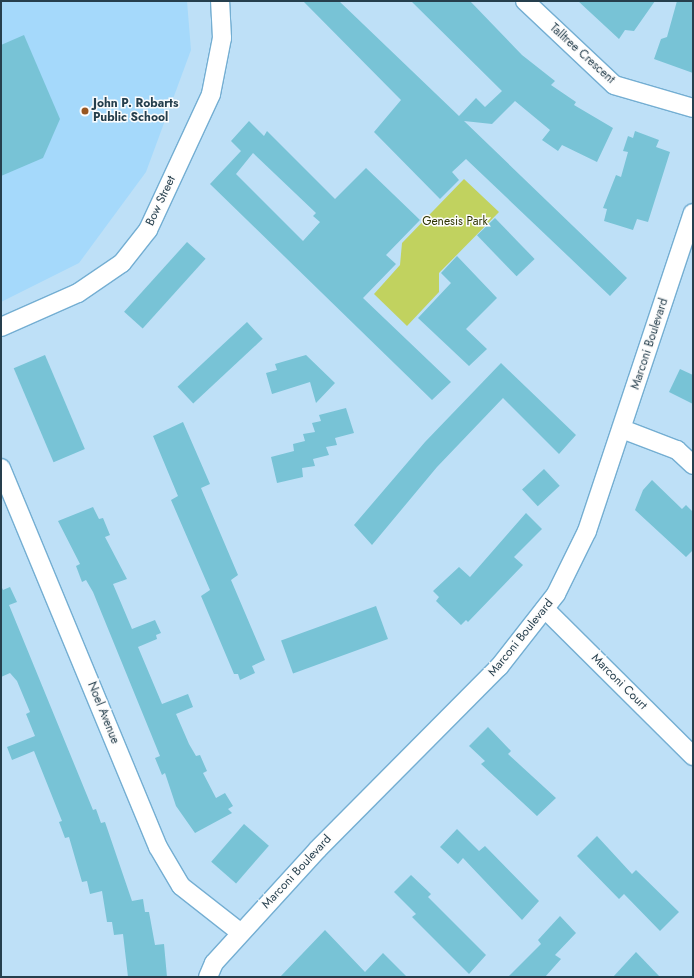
<!DOCTYPE html>
<style>
body{margin:0}
#map{position:relative;width:694px;height:978px;overflow:hidden;background:#bee0f7;font-family:Jost,sans-serif}
div>[style]{position:absolute}
.built>*{inset:0;background:#a5d9fb}
.green>*{inset:0;background:#c1d25f}
.building>*{inset:0;background:#78c3d6;transform-origin:0 0}
.roads{filter:drop-shadow(1px 0 #74aed2) drop-shadow(-1px 0 #74aed2) drop-shadow(0 1px #74aed2) drop-shadow(0 -1px #74aed2)}
.minor>*{height:18px;margin:-9px;padding:0 9px;transform-origin:9px;border-radius:9px;background:#fff}
.dots>*{width:11px;height:11px;translate:-50% -50%;box-sizing:border-box;border:2px solid #fcfcfc;border-radius:50%}
span{translate:-50% -50%;white-space:nowrap;text-align:center;line-height:1.15;-webkit-text-stroke:3px #fcfcfc;paint-order:stroke}
.street-label{font-size:12px;color:#263f4d}
.poi-label{font-size:12px;color:#263f4d;font-weight:700}
.left{translate:0 -50%;text-align:left}
.park-label{font-size:12px;color:#2f3502}
.frame{position:absolute;inset:0;border:2px solid #263f4d;pointer-events:none}
</style>
<div id="map">
<div class="built">
<div style="clip-path:polygon(1px 1px,187px 1px,191px 50px,146px 172px,79px 263px,1px 302px)"></div>
</div>
<div class="green">
<div style="clip-path:polygon(464px 179px,499px 212px,439px 273px,439px 292px,407px 326px,374px 294px,400px 265px,402px 243px)"></div>
</div>
<div class="building">
<div style="clip-path:polygon(303px 1px,339px 1px,459px 116px,476px 98px,485px 107px,502px 91px,411px 1px,470px 1px,522px 55px,555px 81px,551px 85px,576px 102px,574px 105px,613px 128px,597px 162px,562px 145px,558px 151px,542px 140px,550px 130px,515px 101px,492px 124px,464px 121px,627px 278px,610px 296px,466px 159px,452px 172px,459px 180px,440px 199px,374px 132px,401px 100px)"></div>
<div style="clip-path:polygon(578px 1px,655px 1px,634px 31px,625px 30px,619px 39px)"></div>
<div style="clip-path:polygon(677px 1px,693px 1px,693px 73px,654px 59px,661px 39px,667px 37px)"></div>
<div style="clip-path:polygon(24px 35px,60px 119px,43px 158px,1px 176px,1px 45px)"></div>
<div style="clip-path:polygon(evenodd,249px 121px,264px 136px,267px 131px,335px 199px,366px 168px,420px 220px,386px 255px,396px 264px,363px 298px,451px 382px,432px 400px,210px 184px,241px 151px,231px 141px,249px 121px,253px 153px,316px 213px,313px 216px,320px 222px,303px 241px,236px 174px,253px 153px)"></div>
<div style="clip-path:polygon(635px 131px,659px 140px,656px 147px,670px 152px,648px 222px,637px 219px,633px 230px,604px 221px,607px 209px,603px 208px,616px 175px,621px 177px,628px 152px,623px 151px,628px 136px,633px 138px)"></div>
<div style="left:495px;top:218px;width:57px;height:25px;rotate:46deg"></div>
<div style="left:187px;top:242px;width:25px;height:94px;rotate:42deg"></div>
<div style="clip-path:polygon(457px 256px,497px 298px,466px 329px,487px 349px,469px 366px,418px 318px,451px 283px,441px 273px)"></div>
<div style="left:247px;top:322px;width:23px;height:95px;rotate:47deg"></div>
<div style="left:45px;top:355px;width:102px;height:34px;rotate:67deg"></div>
<div style="clip-path:polygon(306px 355px,335px 383px,316px 403px,310px 382px,272px 394px,266px 373px,277px 370px,275px 364px)"></div>
<div style="clip-path:polygon(501px 363px,576px 435px,559px 454px,503px 398px,437px 467px,372px 545px,354px 525px,425px 442px)"></div>
<div style="clip-path:polygon(680px 369px,693px 375px,693px 404px,669px 392px)"></div>
<div style="clip-path:polygon(346px 408px,354px 433px,335px 438px,337px 445px,326px 447px,329px 455px,313px 459px,315px 466px,302px 468px,303px 477px,277px 483px,271px 457px,294px 451px,293px 444px,305px 441px,303px 434px,315px 432px,312px 423px,321px 421px,319px 415px)"></div>
<div style="clip-path:polygon(183px 422px,210px 484px,201px 488px,238px 575px,231px 580px,265px 660px,252px 666px,255px 673px,240px 680px,238px 674px,234px 674px,201px 596px,210px 590px,171px 500px,178px 496px,153px 436px)"></div>
<div style="left:544px;top:469px;width:23px;height:30px;rotate:47deg"></div>
<div style="clip-path:polygon(652px 480px,682px 509px,686px 505px,693px 512px,693px 550px,686px 557px,635px 510px,643px 490px)"></div>
<div style="clip-path:polygon(93px 507px,99px 519px,103px 518px,110px 535px,105px 537px,127px 579px,113px 584px,132px 629px,155px 620px,161px 633px,156px 635px,157px 639px,138px 647px,162px 704px,188px 694px,193px 707px,176px 714px,189px 744px,196px 756px,200px 755px,207px 771px,203px 773px,216px 798px,225px 793px,233px 806px,228px 809px,232px 813px,195px 833px,176px 806px,165px 773px,162px 775px,155px 758px,160px 756px,93px 592px,86px 580px,82px 582px,76px 566px,80px 564px,58px 521px)"></div>
<div style="clip-path:polygon(526px 513px,542px 529px,514px 557px,523px 565px,468px 622px,466px 620px,461px 625px,436px 601px,439px 597px,433px 591px,459px 567px,470px 577px)"></div>
<div style="clip-path:polygon(1px 586px,3px 590px,10px 587px,17px 602px,9px 605px,93px 810px,96px 809px,101px 823px,105px 822px,132px 901px,143px 899px,145px 912px,149px 912px,155px 945px,164px 944px,167px 977px,128px 977px,123px 934px,114px 935px,112px 922px,107px 922px,102px 891px,90px 894px,87px 881px,82px 882px,69px 837px,65px 838px,59px 822px,62px 821px,34px 751px,12px 760px,7px 747px,35px 736px,26px 714px,30px 712px,17px 681px,10px 673px,1px 677px)"></div>
<div style="left:376px;top:606px;width:35px;height:101px;rotate:70deg"></div>
<div style="clip-path:polygon(488px 727px,511px 751px,508px 754px,556px 798px,537px 816px,481px 764px,485px 761px,469px 746px)"></div>
<div style="left:244px;top:824px;width:33px;height:50px;rotate:41deg"></div>
<div style="clip-path:polygon(457px 829px,479px 851px,485px 846px,539px 901px,522px 920px,463px 858px,458px 864px,440px 847px)"></div>
<div style="clip-path:polygon(597px 836px,632px 874px,636px 870px,679px 912px,660px 931px,624px 894px,619px 899px,577px 856px)"></div>
<div style="clip-path:polygon(411px 875px,431px 894px,428px 897px,486px 955px,469px 974px,412px 917px,416px 914px,394px 892px)"></div>
<div style="clip-path:polygon(560px 916px,576px 933px,555px 955px,561px 959px,545px 977px,508px 977px,541px 944px,538px 940px)"></div>
<div style="clip-path:polygon(325px 930px,365px 972px,383px 953px,407px 977px,280px 977px)"></div>
<div style="clip-path:polygon(636px 952px,660px 977px,613px 977px)"></div>
</div>
<div class="roads">
<div class="minor">
<div style="left:525px;top:1px;width:122px;rotate:43.3deg"></div>
<div style="left:614px;top:85px;width:82px;rotate:16.2deg"></div>
<div style="left:1px;top:327px;width:84px;rotate:-23.8deg"></div>
<div style="left:78px;top:293px;width:53px;rotate:-34.3deg"></div>
<div style="left:122px;top:263px;width:42px;rotate:-51.8deg"></div>
<div style="left:148px;top:230px;width:150px;rotate:-65.1deg"></div>
<div style="left:211px;top:94px;width:57px;rotate:-78.9deg"></div>
<div style="left:222px;top:38px;width:37px;rotate:-93deg"></div>
<div style="left:622px;top:429px;width:59px;rotate:20.9deg"></div>
<div style="left:677px;top:450px;width:22px;rotate:43deg"></div>
<div style="left:1px;top:468px;width:410px;rotate:67.5deg"></div>
<div style="left:158px;top:847px;width:45px;rotate:59.5deg"></div>
<div style="left:181px;top:886px;width:76px;rotate:38.1deg"></div>
<div style="left:545px;top:609px;width:209px;rotate:44.8deg"></div>
<div style="left:208px;top:977px;width:15px;rotate:-67deg"></div>
<div style="left:214px;top:963px;width:154px;rotate:-47.6deg"></div>
<div style="left:318px;top:849px;width:257px;rotate:-45.2deg"></div>
<div style="left:499px;top:667px;width:93px;rotate:-52deg"></div>
<div style="left:556px;top:594px;width:70px;rotate:-63.8deg"></div>
<div style="left:587px;top:531px;width:335px;rotate:-71.6deg"></div>
</div>
</div>
<div class="dots">
<div style="left:85px;top:111px;background:#985722"></div>
</div>
<div class="street-label">
<span style="left:582px;top:54px;rotate:42deg">Talltree Crescent</span>
<span style="left:161px;top:201px;rotate:-65deg">Bow Street</span>
<span style="left:650px;top:344px;rotate:-72deg">Marconi Boulevard</span>
<span style="left:521px;top:638px;rotate:-51deg">Marconi Boulevard</span>
<span style="left:619px;top:682px;rotate:45deg">Marconi Court</span>
<span style="left:103px;top:713px;rotate:68deg">Noel Avenue</span>
<span style="left:297px;top:872px;rotate:-47deg">Marconi Boulevard</span>
</div>
<div class="poi-label">
<span class="left" style="left:93px;top:111px">John P. Robarts<br>Public School</span>
</div>
<div class="park-label">
<span style="left:455px;top:222px">Genesis Park</span>
</div>
<div class="frame"></div>
</div>
